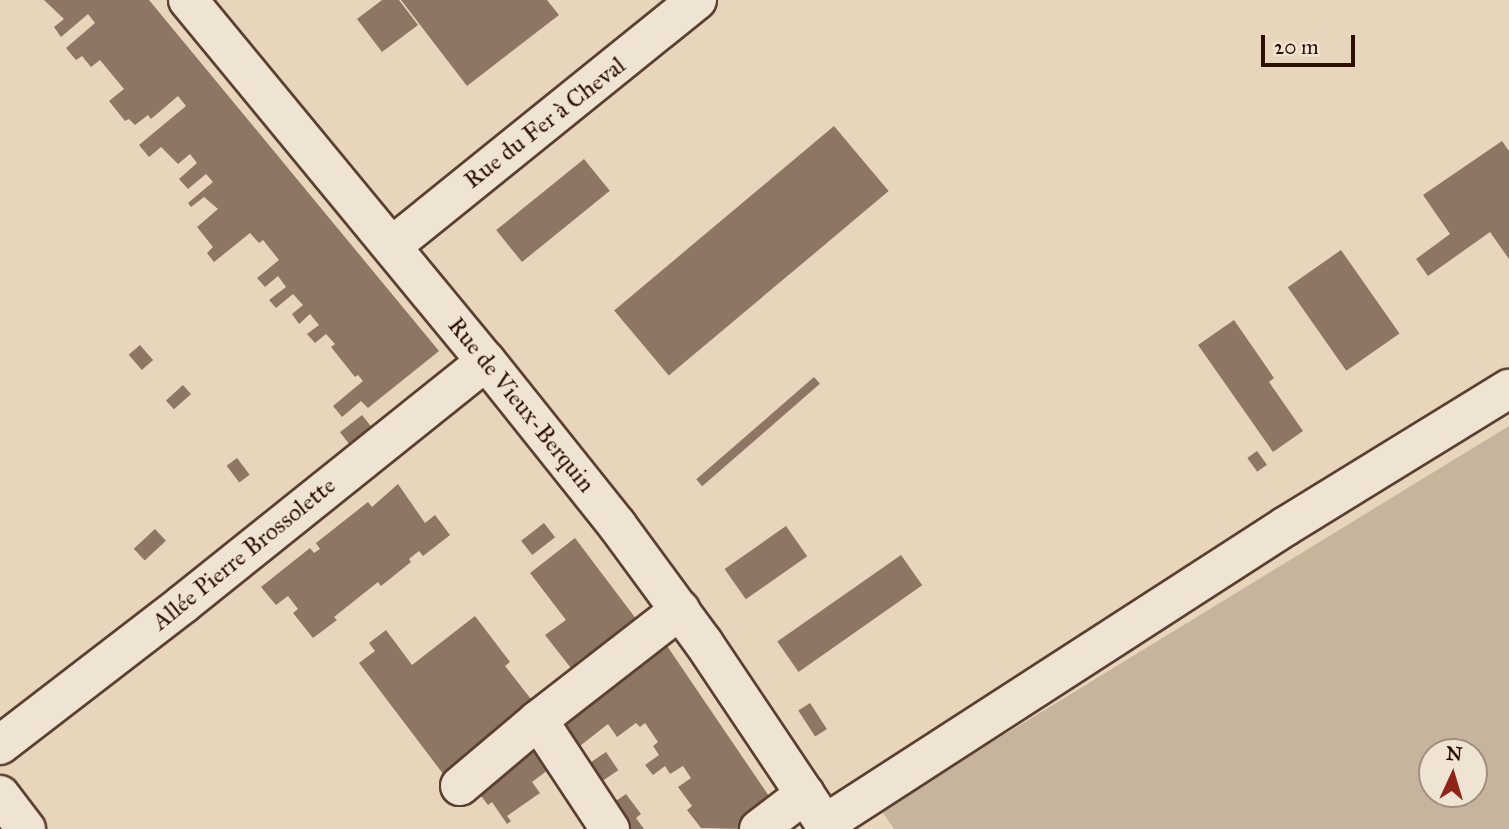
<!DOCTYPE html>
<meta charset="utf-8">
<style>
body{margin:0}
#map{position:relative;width:1509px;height:829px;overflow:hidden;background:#e7d6bc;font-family:"IM FELL Great Primer",serif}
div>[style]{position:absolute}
.green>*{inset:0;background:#c7b49d}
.building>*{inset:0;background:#8d7663;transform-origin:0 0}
.roads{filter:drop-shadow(2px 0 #5b4031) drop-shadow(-2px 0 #5b4031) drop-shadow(0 2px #5b4031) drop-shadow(0 -2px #5b4031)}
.minor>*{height:38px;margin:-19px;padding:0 19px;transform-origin:19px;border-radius:19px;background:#efe4d3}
span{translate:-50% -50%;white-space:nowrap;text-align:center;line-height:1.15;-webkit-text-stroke:5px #efe4d3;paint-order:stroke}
.street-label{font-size:24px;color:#2c0e03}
.north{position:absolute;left:1418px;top:738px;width:70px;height:70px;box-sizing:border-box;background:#efe4d3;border:2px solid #a18e80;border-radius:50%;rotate:4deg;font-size:19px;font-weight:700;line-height:28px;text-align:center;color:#2c0e03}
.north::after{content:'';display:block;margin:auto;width:24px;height:32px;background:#8f2418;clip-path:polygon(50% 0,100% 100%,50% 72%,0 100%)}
.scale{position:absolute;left:1261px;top:35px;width:94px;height:32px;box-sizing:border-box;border:4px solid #2c0e03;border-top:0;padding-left:9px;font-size:21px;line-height:24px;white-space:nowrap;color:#2c0e03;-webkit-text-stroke:5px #efe4d3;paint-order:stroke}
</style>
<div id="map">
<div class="green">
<div style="clip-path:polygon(evenodd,1509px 426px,1509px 829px,894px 829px,881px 810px,1509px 426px,1432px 752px,1474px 752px,1474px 794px,1432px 794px,1432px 752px)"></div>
</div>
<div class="building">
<div style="clip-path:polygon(44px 0,149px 0,439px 351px,368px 408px,361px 401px,342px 417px,333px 406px,363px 381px,358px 375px,355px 377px,331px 347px,335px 344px,326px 334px,315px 343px,307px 334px,319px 325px,310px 314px,299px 324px,292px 314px,303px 305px,293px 294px,276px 308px,269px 300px,286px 287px,278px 276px,265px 287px,257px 278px,279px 260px,263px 240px,259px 243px,250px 233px,214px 262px,207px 253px,213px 247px,197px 227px,218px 209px,204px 197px,191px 207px,188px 203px,213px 182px,206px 174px,188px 189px,179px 179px,197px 163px,190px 154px,178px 164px,161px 147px,149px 157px,139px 145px,186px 106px,178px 96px,151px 119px,148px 115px,135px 125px,129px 119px,125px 121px,109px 101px,124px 89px,100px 60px,91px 67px,82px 56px,76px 60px,66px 48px,95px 23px,88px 14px,61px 37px,54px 27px,64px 19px)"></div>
<div style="clip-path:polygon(382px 0,399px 0,418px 25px,382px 52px,357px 19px)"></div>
<div style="clip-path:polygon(401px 0,547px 0,559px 15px,467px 86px)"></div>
<div style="left:834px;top:126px;width:85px;height:287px;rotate:50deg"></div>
<div style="clip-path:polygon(1502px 141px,1509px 151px,1509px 259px,1490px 232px,1428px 276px,1416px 259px,1450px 234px,1423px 195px)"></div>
<div style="left:584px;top:159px;width:41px;height:113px;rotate:51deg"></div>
<div style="left:1341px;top:250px;width:102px;height:65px;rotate:55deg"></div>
<div style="clip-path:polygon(1234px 320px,1274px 378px,1269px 382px,1303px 431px,1273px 452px,1198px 345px)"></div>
<div style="left:140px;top:345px;width:20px;height:15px;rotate:49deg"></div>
<div style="left:814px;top:377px;width:9px;height:156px;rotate:49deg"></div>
<div style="left:183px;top:385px;width:12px;height:23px;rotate:48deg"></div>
<div style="left:362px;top:415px;width:16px;height:28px;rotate:52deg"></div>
<div style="left:1257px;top:451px;width:17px;height:12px;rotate:54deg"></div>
<div style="left:237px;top:458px;width:21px;height:13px;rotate:53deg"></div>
<div style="clip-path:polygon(398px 484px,425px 523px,435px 515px,450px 535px,423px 556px,419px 551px,409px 559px,411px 562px,381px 586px,378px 582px,334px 617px,337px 620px,313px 638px,293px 613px,298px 609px,288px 596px,276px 605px,261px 587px,310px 548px,314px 553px,320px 549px,316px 543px,368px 502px,372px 507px)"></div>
<div style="left:544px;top:523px;width:18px;height:29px;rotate:52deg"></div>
<div style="left:786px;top:526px;width:37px;height:75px;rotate:55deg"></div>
<div style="left:155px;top:529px;width:16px;height:29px;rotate:47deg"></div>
<div style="clip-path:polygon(575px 538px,643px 628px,578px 677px,545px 635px,566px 620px,530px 573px)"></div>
<div style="left:901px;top:555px;width:37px;height:151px;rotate:55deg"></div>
<div style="clip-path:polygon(475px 616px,510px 662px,505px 666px,538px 708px,447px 779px,359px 663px,375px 651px,369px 643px,386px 630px,412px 665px)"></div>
<div style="clip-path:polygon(663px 640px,775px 805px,743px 829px,701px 828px,687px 810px,692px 806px,678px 787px,691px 778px,683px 766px,670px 774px,665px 766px,653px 775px,645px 765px,659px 755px,653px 746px,658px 742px,645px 723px,640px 727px,636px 723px,617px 737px,608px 724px,571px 753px,547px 721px)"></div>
<div style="left:810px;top:703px;width:31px;height:14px;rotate:57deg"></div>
<div style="clip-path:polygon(534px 752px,548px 770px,532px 782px,540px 793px,507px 816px,511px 821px,507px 824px,492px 802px,488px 805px,478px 792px)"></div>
<div style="left:606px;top:752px;width:22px;height:27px;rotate:56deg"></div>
<div style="clip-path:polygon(626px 794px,641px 814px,636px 818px,644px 829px,620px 829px,606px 808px)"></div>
</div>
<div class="roads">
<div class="minor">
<div style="left:188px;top:0;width:468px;rotate:50.5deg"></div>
<div style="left:486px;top:361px;width:210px;rotate:51.4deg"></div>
<div style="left:617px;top:525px;width:145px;rotate:53.7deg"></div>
<div style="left:703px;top:642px;width:225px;rotate:56.2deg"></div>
<div style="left:392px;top:246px;width:392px;rotate:-38.9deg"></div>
<div style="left:538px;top:720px;width:180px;rotate:-37.8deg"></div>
<div style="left:0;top:745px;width:231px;rotate:-37.6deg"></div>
<div style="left:183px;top:604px;width:388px;rotate:-38.7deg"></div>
<div style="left:460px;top:786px;width:102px;rotate:-40.2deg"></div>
<div style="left:538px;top:720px;width:131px;rotate:56.6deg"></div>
<div style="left:0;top:795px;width:43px;rotate:52.6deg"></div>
<div style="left:825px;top:824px;width:549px;rotate:-32.88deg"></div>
<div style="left:1286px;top:526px;width:262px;rotate:-31.6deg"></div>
<div style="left:759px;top:829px;width:58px;rotate:-37.3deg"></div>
</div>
</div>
<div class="street-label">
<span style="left:545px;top:123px;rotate:-38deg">Rue du Fer à Cheval</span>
<span style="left:521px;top:405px;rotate:51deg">Rue de Vieux-Berquin</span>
<span style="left:244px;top:554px;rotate:-39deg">Allée Pierre Brossolette</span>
</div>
<div class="north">N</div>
<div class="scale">20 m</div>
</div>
